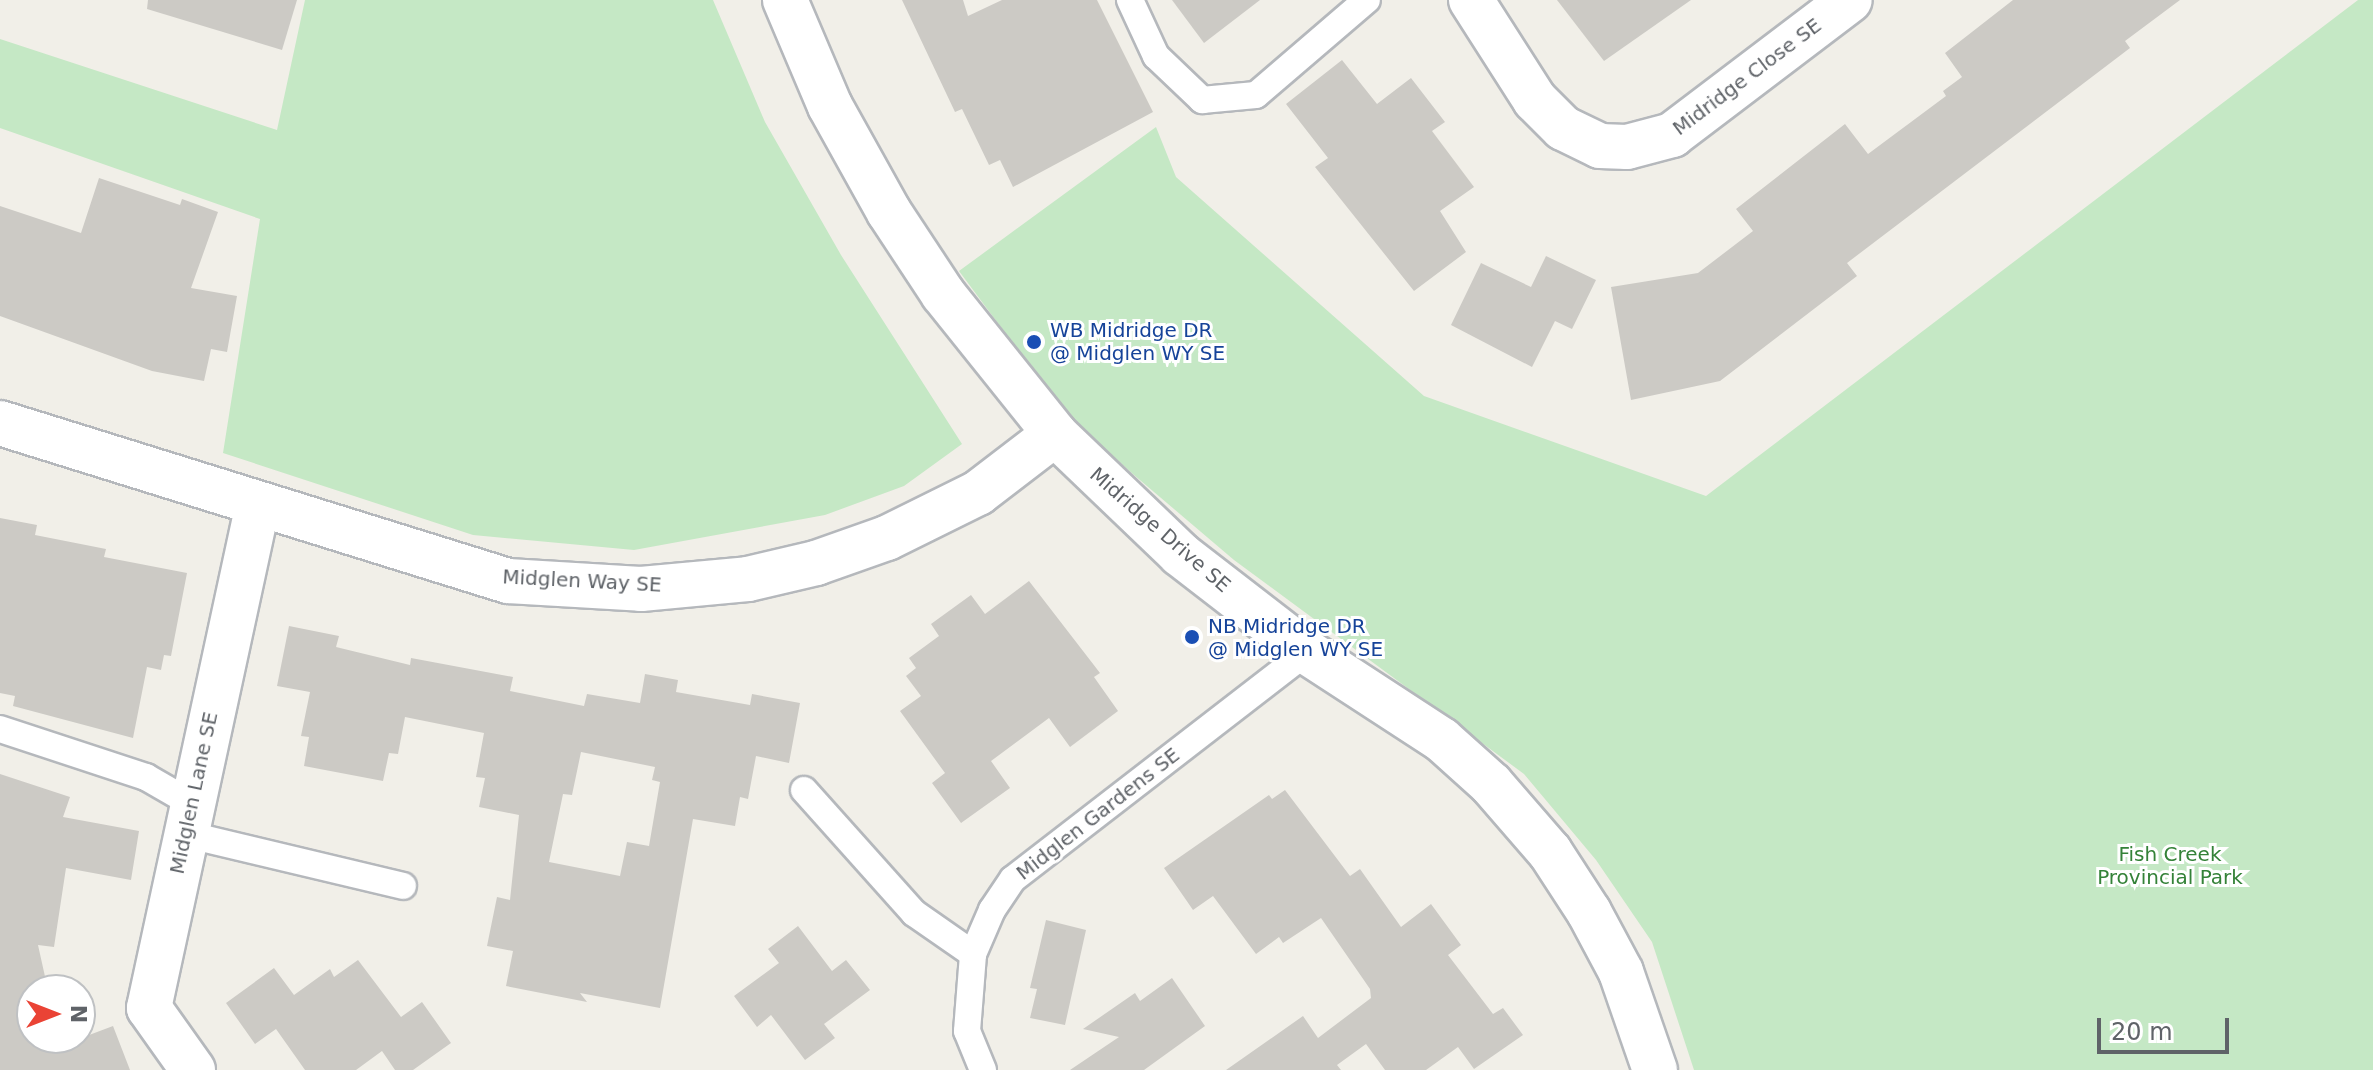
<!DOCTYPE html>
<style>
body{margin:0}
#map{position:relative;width:2373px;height:1070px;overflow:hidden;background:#f1efe8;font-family:"DejaVu Sans",sans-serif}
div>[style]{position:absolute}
.green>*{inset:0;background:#c5e8c5}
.building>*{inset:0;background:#cccac5}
.roads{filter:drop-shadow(2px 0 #b5b8bc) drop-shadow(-2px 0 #b5b8bc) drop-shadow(0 2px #b5b8bc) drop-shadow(0 -2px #b5b8bc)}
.service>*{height:26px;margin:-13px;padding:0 13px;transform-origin:13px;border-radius:13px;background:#fff}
.minor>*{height:44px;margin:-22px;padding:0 22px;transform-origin:22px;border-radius:22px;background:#fff}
.dots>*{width:22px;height:22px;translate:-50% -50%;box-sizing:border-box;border:4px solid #fff;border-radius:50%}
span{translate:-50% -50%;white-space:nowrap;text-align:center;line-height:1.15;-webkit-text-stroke:6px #fff;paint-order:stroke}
.street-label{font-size:20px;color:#5f6368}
.transit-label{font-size:20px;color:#164399}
.left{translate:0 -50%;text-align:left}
.park-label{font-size:20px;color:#348238}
.north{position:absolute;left:16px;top:974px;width:80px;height:80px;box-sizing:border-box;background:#fff;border:2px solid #bfc1c3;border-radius:50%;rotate:90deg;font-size:22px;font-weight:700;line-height:32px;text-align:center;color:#5f6368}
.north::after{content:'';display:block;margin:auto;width:28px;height:36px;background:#ea4335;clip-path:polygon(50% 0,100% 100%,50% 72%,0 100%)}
.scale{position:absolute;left:2097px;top:1018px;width:132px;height:36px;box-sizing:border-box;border:4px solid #5f6368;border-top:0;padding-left:10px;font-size:24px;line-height:28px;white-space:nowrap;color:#5f6368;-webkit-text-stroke:6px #fff;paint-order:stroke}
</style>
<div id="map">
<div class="green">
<div style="clip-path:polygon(305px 0,713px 0,765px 122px,841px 255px,962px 444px,904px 486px,825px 515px,634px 550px,473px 535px,223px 453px,260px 219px,0 128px,0 39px,277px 130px)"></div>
<div style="clip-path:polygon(2358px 0,2373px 0,2373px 1070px,1694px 1070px,1652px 942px,1596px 860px,1524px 774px,1234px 560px,1134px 475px,1064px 412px,959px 271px,1156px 127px,1176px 177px,1424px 396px,1706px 496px)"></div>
</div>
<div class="building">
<div style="clip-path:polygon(148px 0,297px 0,282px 50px,147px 9px)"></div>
<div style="clip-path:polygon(902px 0,963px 0,968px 16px,1002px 0,1097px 0,1153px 112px,1013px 187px,1000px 160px,989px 165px,962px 109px,955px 112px)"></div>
<div style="clip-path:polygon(1172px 0,1260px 0,1204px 43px)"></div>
<div style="clip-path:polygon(1557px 0,1691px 0,1604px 61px)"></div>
<div style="clip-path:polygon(2013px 0,2180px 0,2125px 41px,2130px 48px,1847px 263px,1857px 276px,1720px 381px,1631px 400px,1611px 287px,1698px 273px,1753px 231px,1736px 209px,1845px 124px,1868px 154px,1946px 96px,1943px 91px,1962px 77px,1945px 53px)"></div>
<div style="clip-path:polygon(1342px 60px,1377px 104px,1411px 78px,1445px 122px,1432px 131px,1474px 187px,1440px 211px,1466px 252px,1414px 291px,1315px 167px,1328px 158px,1286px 104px)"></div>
<div style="clip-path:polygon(99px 178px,180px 205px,182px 199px,218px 212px,191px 288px,237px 296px,227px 352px,211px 349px,204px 381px,152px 371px,0 316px,0 206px,81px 233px)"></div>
<div style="clip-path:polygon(1546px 256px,1596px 280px,1572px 329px,1555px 321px,1532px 367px,1451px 325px,1481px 263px,1531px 287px)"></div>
<div style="clip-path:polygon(0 518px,37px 525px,35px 535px,106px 549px,104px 557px,187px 573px,171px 656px,164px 655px,161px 670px,147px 667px,133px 738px,13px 706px,15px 696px,0 693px)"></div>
<div style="clip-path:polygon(1029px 581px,1100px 673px,1094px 677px,1118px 711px,1070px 747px,1049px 718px,991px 761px,1010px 788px,961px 823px,932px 783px,945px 773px,900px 711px,921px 696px,906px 676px,916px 668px,909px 658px,939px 636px,931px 624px,971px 595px,985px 614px)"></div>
<div style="clip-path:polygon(evenodd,289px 626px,339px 636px,336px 647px,410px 665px,411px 658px,513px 677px,510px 691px,584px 706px,587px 694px,640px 703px,645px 674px,678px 680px,676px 692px,750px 705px,752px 694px,800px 703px,789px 763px,756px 756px,748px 799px,740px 797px,735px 826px,693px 819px,660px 1008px,580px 993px,587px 1002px,506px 986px,513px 951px,487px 946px,497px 897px,510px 900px,519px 815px,479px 807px,485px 778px,476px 777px,484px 733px,405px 717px,398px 754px,389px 753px,383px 781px,304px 766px,309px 737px,301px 736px,310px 692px,277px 686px,289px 626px,581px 752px,655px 767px,652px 780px,660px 782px,649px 846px,627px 842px,620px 876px,549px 862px,563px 794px,572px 795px,581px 752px)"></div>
<div style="clip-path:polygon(0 774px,70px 797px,63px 817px,139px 831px,131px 880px,66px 868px,54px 947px,38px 945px,48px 990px,32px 990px,32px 1038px,58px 1038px,60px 1046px,113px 1026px,130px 1070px,0 1070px)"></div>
<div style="clip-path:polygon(1285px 790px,1350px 876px,1360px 869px,1401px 927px,1431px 904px,1461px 945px,1448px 955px,1493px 1014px,1503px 1008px,1523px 1035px,1474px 1069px,1458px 1047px,1426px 1070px,1385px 1070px,1366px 1044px,1337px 1065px,1341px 1070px,1226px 1070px,1303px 1016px,1318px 1038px,1371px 998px,1370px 989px,1321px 918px,1283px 943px,1279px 937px,1256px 954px,1213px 896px,1193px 910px,1164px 868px,1269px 795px,1272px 799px)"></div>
<div style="clip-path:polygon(1046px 920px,1086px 930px,1065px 1025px,1030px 1018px,1037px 989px,1030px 988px)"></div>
<div style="clip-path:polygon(798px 926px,832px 971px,846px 960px,870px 990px,824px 1024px,835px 1038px,805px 1060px,771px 1015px,757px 1027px,734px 996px,779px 963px,768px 949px)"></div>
<div style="clip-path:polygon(358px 960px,401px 1017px,422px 1002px,451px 1043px,413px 1070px,395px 1070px,382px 1051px,356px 1070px,305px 1070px,276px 1029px,255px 1044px,226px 1003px,274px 968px,294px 995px,330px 969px,334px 977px)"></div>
<div style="clip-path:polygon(1172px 978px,1205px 1026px,1144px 1070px,1070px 1070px,1119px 1037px,1083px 1029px,1135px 993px,1140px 1001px)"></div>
</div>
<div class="roads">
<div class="service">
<div style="left:1130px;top:0;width:62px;rotate:65.1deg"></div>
<div style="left:1156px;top:56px;width:64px;rotate:43.7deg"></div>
<div style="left:1202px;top:100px;width:54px;rotate:-5.3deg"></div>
<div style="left:1256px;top:95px;width:146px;rotate:-40.6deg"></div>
<div style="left:0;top:729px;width:154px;rotate:18.2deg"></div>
<div style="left:146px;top:777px;width:52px;rotate:30deg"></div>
<div style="left:804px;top:790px;width:165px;rotate:48.2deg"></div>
<div style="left:914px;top:913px;width:72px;rotate:34.8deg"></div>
<div style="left:185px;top:834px;width:224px;rotate:13.4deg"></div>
<div style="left:983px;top:1070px;width:42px;rotate:-112.3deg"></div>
<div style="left:967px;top:1031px;width:77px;rotate:-85.5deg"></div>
<div style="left:973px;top:954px;width:48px;rotate:-66.6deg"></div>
<div style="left:992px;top:910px;width:37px;rotate:-56deg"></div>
<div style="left:1013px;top:879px;width:371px;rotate:-37.7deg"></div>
</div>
<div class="minor">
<div style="left:785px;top:0;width:115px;rotate:67deg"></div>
<div style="left:830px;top:106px;width:121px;rotate:60.9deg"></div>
<div style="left:889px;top:212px;width:98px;rotate:56.6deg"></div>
<div style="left:943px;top:294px;width:179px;rotate:51.3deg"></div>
<div style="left:1055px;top:434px;width:173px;rotate:43.8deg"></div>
<div style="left:1180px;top:554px;width:160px;rotate:37.7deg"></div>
<div style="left:1307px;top:652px;width:161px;rotate:33.1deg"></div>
<div style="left:1442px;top:740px;width:66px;rotate:41.9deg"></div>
<div style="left:1491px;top:784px;width:90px;rotate:49.1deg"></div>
<div style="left:1550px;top:852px;width:72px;rotate:57deg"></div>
<div style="left:1589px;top:912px;width:68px;rotate:61.9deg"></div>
<div style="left:1621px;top:972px;width:104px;rotate:70.9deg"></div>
<div style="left:1471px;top:0;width:119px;rotate:57.4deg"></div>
<div style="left:1535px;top:100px;width:40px;rotate:45deg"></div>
<div style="left:1563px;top:128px;width:41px;rotate:25.9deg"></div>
<div style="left:1600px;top:146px;width:27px;rotate:2deg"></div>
<div style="left:1627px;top:147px;width:47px;rotate:-14.9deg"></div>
<div style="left:1672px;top:135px;width:223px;rotate:-37.2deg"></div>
<div style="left:0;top:423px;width:532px;rotate:17.28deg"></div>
<div style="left:508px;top:581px;width:133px;rotate:3.4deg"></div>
<div style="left:641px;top:589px;width:107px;rotate:-5.3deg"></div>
<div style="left:748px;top:579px;width:70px;rotate:-13.2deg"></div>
<div style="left:816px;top:563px;width:75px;rotate:-19.4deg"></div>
<div style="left:887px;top:538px;width:102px;rotate:-26.3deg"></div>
<div style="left:978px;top:493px;width:97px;rotate:-37.5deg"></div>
<div style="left:193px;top:1070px;width:76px;rotate:-125.4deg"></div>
<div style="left:149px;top:1008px;width:516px;rotate:-77.8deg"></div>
</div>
</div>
<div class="dots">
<div style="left:1034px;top:342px;background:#1a4fb4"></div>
<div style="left:1192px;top:637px;background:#1a4fb4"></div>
</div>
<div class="street-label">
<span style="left:1747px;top:77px;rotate:-37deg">Midridge Close SE</span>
<span style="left:1160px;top:530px;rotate:41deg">Midridge Drive SE</span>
<span style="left:582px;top:581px;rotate:3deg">Midglen Way SE</span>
<span style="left:194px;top:793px;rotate:-78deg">Midglen Lane SE</span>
<span style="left:1098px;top:814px;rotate:-38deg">Midglen Gardens SE</span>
</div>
<div class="transit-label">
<span class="left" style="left:1050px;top:342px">WB Midridge DR<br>@ Midglen WY SE</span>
<span class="left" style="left:1208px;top:638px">NB Midridge DR<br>@ Midglen WY SE</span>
</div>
<div class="park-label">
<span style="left:2170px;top:866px">Fish Creek<br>Provincial Park</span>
</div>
<div class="north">N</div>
<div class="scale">20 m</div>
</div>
